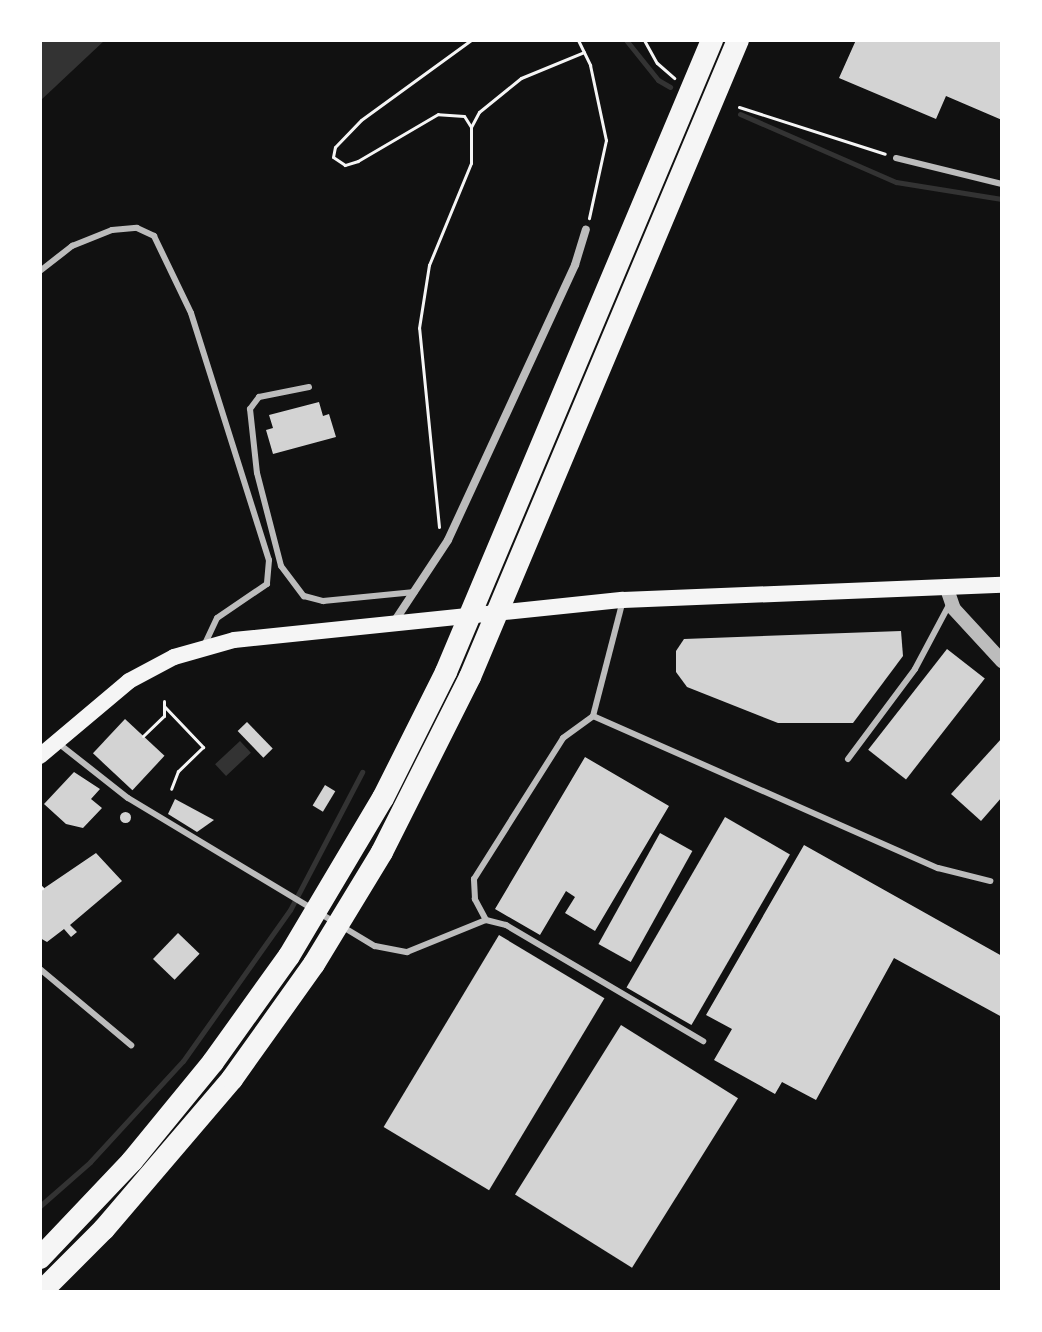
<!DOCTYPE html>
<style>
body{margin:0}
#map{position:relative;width:1042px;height:1332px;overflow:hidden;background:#111;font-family:"Roboto Condensed",sans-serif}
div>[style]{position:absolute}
.water>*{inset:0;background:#333;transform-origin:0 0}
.stream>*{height:5px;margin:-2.5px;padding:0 2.5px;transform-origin:2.5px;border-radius:2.5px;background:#333}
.building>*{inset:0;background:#d3d3d3;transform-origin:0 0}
.round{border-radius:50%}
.path>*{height:3px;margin:-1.5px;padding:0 1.5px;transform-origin:1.5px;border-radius:1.5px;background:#f5f5f5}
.service>*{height:6px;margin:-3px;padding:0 3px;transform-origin:3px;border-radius:3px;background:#bcbcbc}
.minor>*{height:8px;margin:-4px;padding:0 4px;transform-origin:4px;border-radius:4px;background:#bcbcbc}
.tertiary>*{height:14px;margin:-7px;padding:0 7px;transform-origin:7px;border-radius:7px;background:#bcbcbc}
.secondary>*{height:16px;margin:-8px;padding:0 8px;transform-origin:8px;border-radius:8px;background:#f5f5f5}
.motorway>*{height:22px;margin:-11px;padding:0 11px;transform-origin:11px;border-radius:11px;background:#f5f5f5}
span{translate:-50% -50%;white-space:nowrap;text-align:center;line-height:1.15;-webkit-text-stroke:8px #fff;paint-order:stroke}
.frame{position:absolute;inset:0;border:42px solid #fff;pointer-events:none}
</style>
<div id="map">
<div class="water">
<div style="clip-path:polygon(40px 40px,105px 40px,40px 101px)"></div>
<div style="left:240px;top:741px;width:16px;height:34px;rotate:47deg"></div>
</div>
<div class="stream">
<div style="left:626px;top:40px;width:51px;rotate:51.3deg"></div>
<div style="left:658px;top:80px;width:14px;rotate:30deg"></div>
<div style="left:740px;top:114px;width:170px;rotate:23.6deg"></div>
<div style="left:896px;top:182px;width:107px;rotate:9.1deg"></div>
<div style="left:40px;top:1206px;width:67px;rotate:-41.3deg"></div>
<div style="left:90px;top:1162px;width:137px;rotate:-47.4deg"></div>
<div style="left:183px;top:1061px;width:185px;rotate:-54.7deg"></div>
<div style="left:290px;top:910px;width:156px;rotate:-62.4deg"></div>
</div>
<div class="building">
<div style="clip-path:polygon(856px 40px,1002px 40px,1002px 120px,946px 96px,936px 119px,839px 78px)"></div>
<div style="clip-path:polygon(319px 402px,323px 416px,329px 414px,336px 437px,273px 454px,266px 430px,273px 428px,269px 415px)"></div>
<div style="clip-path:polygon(901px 631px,903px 656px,853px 723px,778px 723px,687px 687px,676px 672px,676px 651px,684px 639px)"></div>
<div style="left:947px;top:649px;width:48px;height:128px;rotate:38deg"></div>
<div style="left:125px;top:719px;width:54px;height:47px;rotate:43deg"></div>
<div style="left:247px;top:722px;width:37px;height:13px;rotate:46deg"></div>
<div style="clip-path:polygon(1002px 738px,1002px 797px,981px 821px,951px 794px)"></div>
<div style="clip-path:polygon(585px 757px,669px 806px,595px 931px,565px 913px,575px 897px,566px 891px,540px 935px,495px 909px)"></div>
<div style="clip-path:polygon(74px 772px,100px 789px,91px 799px,102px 808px,83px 828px,66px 824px,44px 804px)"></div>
<div style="left:325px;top:785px;width:12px;height:24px;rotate:31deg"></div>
<div style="clip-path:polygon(175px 799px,214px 820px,197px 832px,168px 814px)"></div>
<div class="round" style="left:119.5px;top:811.5px;width:11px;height:11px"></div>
<div style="left:725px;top:817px;width:75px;height:197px;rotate:30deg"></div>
<div style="left:660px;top:833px;width:37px;height:127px;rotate:29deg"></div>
<div style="clip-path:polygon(804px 845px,1002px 956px,1002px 1017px,894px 958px,816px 1100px,782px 1082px,775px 1094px,714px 1060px,732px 1029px,706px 1015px)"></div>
<div style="clip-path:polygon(96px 853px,122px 881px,70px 925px,77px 932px,71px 937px,64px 929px,47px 942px,40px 938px,40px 891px)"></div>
<div style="left:178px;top:933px;width:30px;height:36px;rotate:44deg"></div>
<div style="left:499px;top:935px;width:123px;height:224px;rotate:31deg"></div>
<div style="left:621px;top:1025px;width:138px;height:200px;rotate:32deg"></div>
</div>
<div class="path">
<div style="left:578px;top:40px;width:28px;rotate:64deg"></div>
<div style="left:590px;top:65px;width:77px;rotate:78deg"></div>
<div style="left:606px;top:140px;width:80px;rotate:102.3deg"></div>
<div style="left:644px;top:40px;width:26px;rotate:61deg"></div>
<div style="left:657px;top:63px;width:23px;rotate:41deg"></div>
<div style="left:739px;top:107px;width:153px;rotate:17.8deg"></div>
<div style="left:471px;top:127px;width:17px;rotate:-62deg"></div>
<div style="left:479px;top:112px;width:54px;rotate:-39deg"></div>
<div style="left:521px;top:78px;width:68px;rotate:-22.4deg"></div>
<div style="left:439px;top:527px;width:200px;rotate:-95.7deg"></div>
<div style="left:419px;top:328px;width:64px;rotate:-81deg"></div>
<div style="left:429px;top:265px;width:110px;rotate:-67.6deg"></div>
<div style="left:471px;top:163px;width:36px;rotate:-90deg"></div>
<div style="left:471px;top:127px;width:13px;rotate:-122deg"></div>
<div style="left:464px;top:116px;width:26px;rotate:-176deg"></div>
<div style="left:438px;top:114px;width:93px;rotate:149.6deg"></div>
<div style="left:358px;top:161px;width:14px;rotate:163deg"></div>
<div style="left:345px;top:165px;width:14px;rotate:-146deg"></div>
<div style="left:333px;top:157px;width:10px;rotate:-79deg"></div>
<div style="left:335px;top:147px;width:37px;rotate:-46deg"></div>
<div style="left:361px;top:120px;width:136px;rotate:-36deg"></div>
<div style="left:164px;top:706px;width:57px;rotate:46.4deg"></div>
<div style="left:203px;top:747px;width:35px;rotate:136deg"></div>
<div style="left:178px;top:771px;width:19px;rotate:111deg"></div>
<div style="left:143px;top:736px;width:29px;rotate:-44deg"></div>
<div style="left:164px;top:716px;width:15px;rotate:-90deg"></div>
<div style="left:40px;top:886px;width:3px;rotate:45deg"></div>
</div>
<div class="service">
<div style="left:896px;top:158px;width:109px;rotate:13.8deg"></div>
<div style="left:40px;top:271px;width:41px;rotate:-38deg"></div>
<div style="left:72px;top:246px;width:43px;rotate:-21.8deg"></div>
<div style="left:112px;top:230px;width:25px;rotate:-5deg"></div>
<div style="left:137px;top:228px;width:19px;rotate:25deg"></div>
<div style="left:154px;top:236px;width:85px;rotate:64.3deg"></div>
<div style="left:191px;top:313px;width:259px;rotate:72.5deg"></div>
<div style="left:269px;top:560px;width:24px;rotate:95deg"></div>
<div style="left:267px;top:584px;width:60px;rotate:145.8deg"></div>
<div style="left:217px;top:618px;width:31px;rotate:115deg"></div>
<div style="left:309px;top:387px;width:51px;rotate:168.7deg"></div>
<div style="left:259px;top:397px;width:15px;rotate:127deg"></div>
<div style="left:250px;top:409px;width:64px;rotate:83.8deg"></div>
<div style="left:257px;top:473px;width:96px;rotate:75.5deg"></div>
<div style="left:281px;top:566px;width:38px;rotate:53deg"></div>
<div style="left:304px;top:596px;width:20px;rotate:15deg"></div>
<div style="left:323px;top:601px;width:92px;rotate:-5.6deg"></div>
<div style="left:593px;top:716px;width:377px;rotate:23.8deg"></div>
<div style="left:938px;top:868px;width:54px;rotate:14deg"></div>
<div style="left:58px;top:743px;width:89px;rotate:38.2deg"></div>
<div style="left:128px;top:798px;width:239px;rotate:31deg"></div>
<div style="left:848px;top:759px;width:112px;rotate:-53.3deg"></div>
<div style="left:915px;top:669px;width:72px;rotate:-62deg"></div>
<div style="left:486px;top:920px;width:24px;rotate:-118deg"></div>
<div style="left:475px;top:899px;width:20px;rotate:-93deg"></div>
<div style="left:474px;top:879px;width:167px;rotate:-57.7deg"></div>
<div style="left:563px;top:738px;width:37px;rotate:-36deg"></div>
<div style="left:593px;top:716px;width:116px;rotate:-75.5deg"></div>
<div style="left:343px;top:927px;width:37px;rotate:31deg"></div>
<div style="left:375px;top:946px;width:33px;rotate:11deg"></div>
<div style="left:407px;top:952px;width:85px;rotate:-22.1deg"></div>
<div style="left:486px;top:920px;width:21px;rotate:14deg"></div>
<div style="left:506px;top:925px;width:229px;rotate:30.5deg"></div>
<div style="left:40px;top:969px;width:119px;rotate:39.9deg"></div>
</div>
<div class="minor">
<div style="left:394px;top:622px;width:98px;rotate:-56.6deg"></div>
<div style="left:448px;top:540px;width:303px;rotate:-65.2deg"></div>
<div style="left:575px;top:265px;width:37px;rotate:-73deg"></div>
</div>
<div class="tertiary">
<div style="left:946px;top:586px;width:24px;rotate:71deg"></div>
<div style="left:954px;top:609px;width:71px;rotate:47.3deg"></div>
</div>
<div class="secondary">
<div style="left:40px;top:756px;width:116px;rotate:-40.1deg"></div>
<div style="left:129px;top:681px;width:51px;rotate:-28.1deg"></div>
<div style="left:174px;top:657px;width:62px;rotate:-15.8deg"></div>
<div style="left:234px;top:640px;width:391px;rotate:-5.9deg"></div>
<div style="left:623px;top:600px;width:379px;rotate:-2.3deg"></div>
</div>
<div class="motorway">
<div style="left:40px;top:1258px;width:134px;rotate:-46.5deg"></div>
<div style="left:132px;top:1161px;width:128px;rotate:-50.7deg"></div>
<div style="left:213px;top:1062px;width:130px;rotate:-54.4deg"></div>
<div style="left:289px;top:956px;width:184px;rotate:-59.3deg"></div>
<div style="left:383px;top:798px;width:141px;rotate:-63.4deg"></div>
<div style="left:446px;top:672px;width:686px;rotate:-67.17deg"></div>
<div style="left:41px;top:1292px;width:89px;rotate:-45deg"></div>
<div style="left:104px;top:1229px;width:197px;rotate:-49.5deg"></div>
<div style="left:232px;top:1079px;width:141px;rotate:-54.5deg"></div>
<div style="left:314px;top:964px;width:131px;rotate:-58.7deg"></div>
<div style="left:382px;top:852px;width:196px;rotate:-63.3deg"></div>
<div style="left:470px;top:677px;width:691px;rotate:-67.18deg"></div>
</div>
<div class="frame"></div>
</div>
